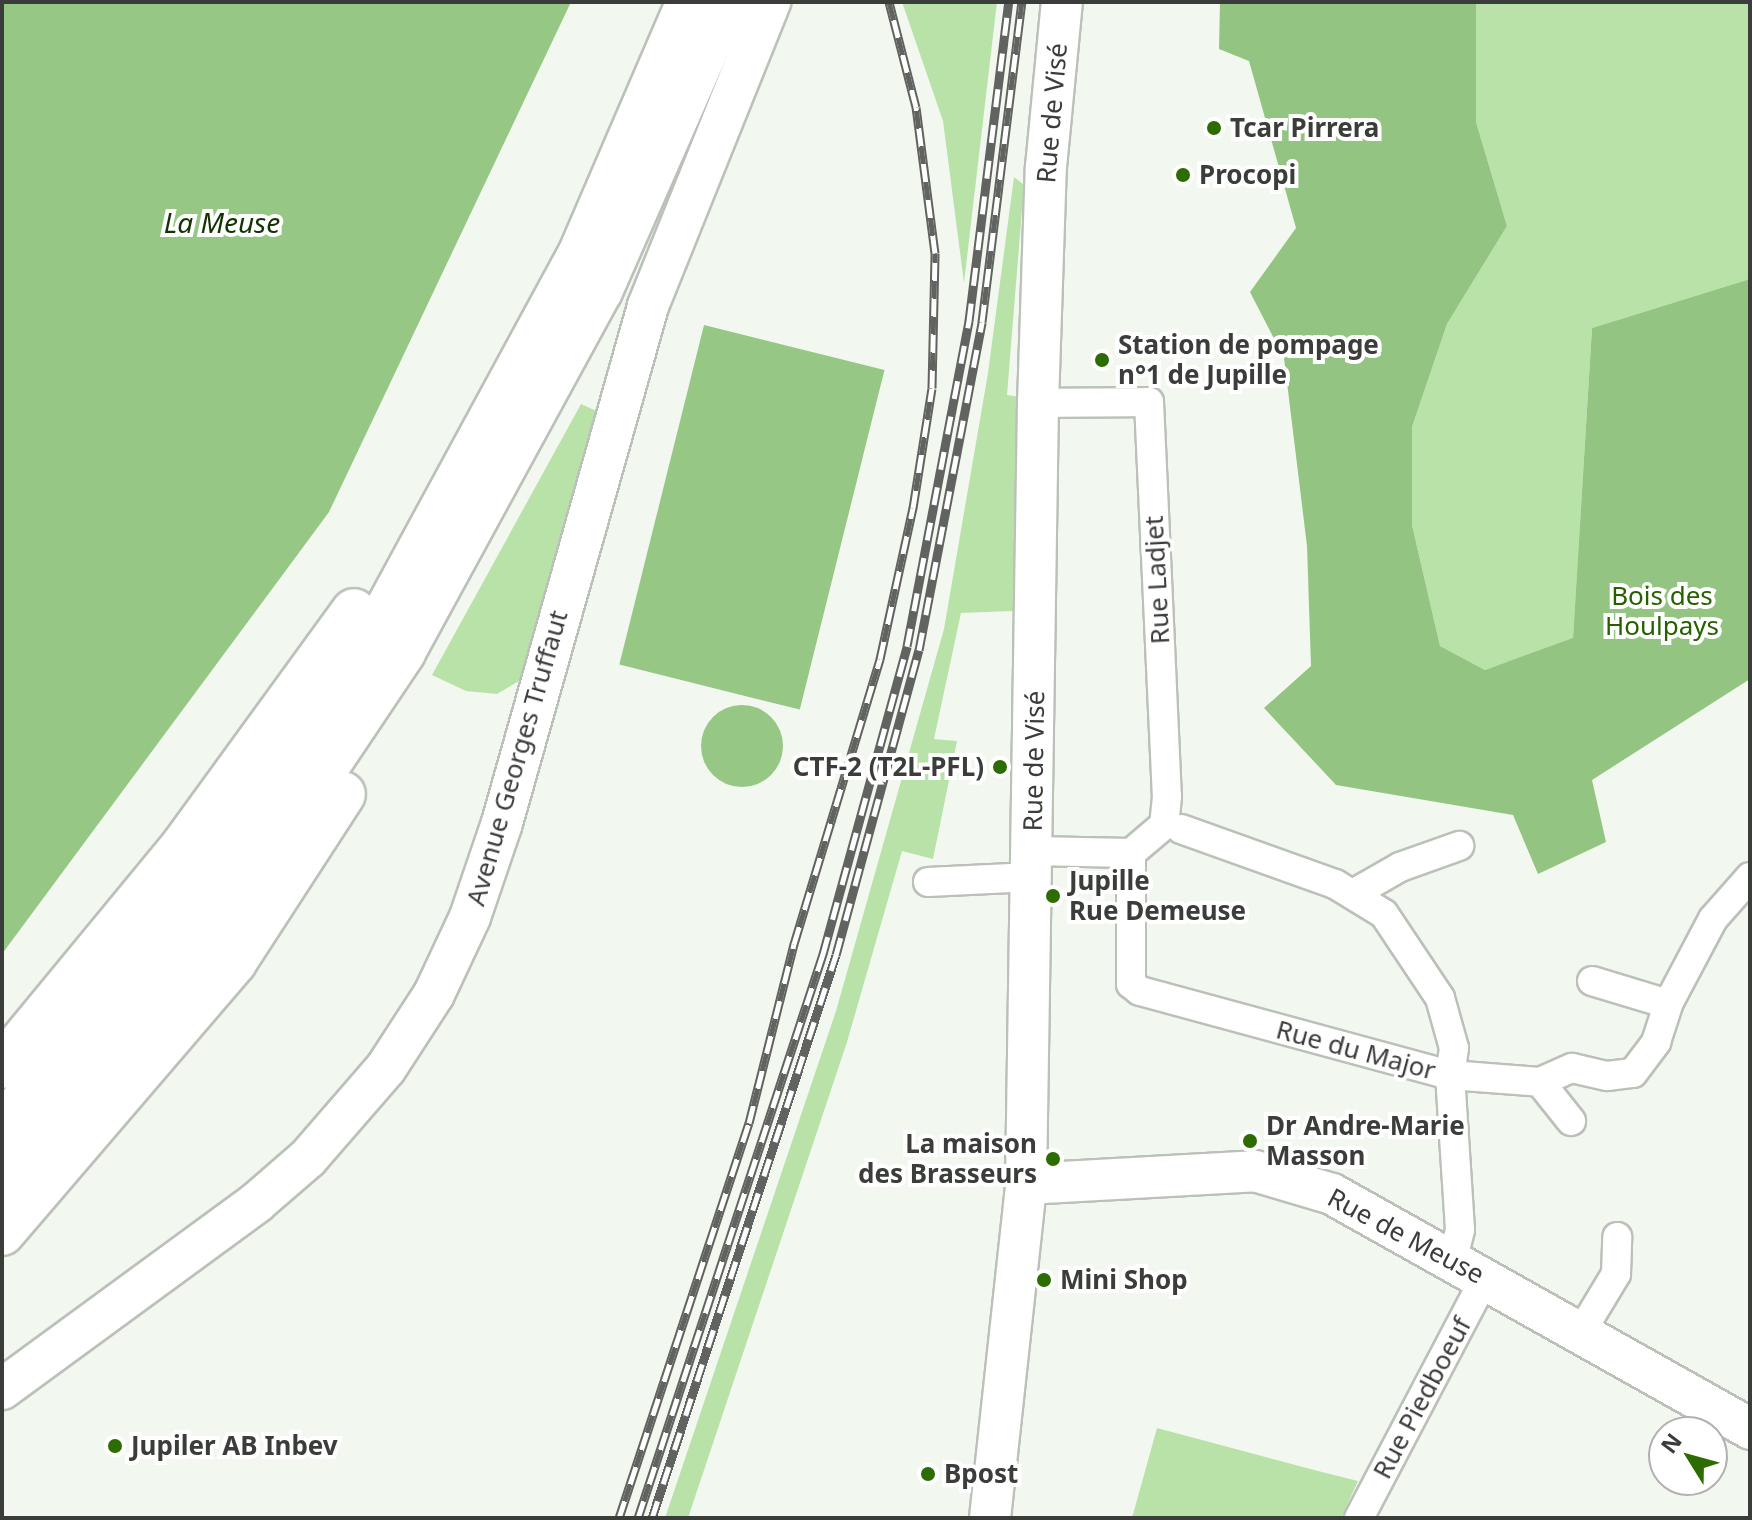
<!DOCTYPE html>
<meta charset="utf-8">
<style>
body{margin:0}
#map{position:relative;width:1752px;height:1520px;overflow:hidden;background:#f2f8ef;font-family:"Noto Sans",sans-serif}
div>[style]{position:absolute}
.green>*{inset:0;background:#b9e2a9}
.forest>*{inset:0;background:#94c482}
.water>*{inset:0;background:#97c785;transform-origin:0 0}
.round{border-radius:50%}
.roads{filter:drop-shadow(2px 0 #bbc1b9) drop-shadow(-2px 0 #bbc1b9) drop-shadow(0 2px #bbc1b9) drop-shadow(0 -2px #bbc1b9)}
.street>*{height:28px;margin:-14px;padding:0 14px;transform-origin:14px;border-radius:14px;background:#fff}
.secondary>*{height:40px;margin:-20px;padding:0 20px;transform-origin:20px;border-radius:20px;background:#fff}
.highway>*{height:44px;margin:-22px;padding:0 22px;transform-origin:22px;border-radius:22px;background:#fff}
.rail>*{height:9px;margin-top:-4.5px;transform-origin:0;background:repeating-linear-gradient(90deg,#fff 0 18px,#60635f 0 36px);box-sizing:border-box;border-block:2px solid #60635f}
.dots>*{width:22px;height:22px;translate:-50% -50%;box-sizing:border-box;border:4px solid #fff;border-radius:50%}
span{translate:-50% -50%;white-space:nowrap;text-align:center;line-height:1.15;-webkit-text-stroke:8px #fff;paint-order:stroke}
.street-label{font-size:26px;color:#3a3d3a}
.poi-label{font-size:26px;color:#3a3d3a;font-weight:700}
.left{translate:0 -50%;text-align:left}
.right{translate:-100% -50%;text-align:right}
.park-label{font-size:26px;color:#266100}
.water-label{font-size:28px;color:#143304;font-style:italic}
.frame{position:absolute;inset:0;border:4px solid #3a3d3a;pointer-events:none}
.north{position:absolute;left:1648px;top:1416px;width:80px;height:80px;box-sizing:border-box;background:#fff;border:2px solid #b0b1b0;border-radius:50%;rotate:307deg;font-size:22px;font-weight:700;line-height:32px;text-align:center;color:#3a3d3a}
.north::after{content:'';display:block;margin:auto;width:28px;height:36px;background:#2c6c00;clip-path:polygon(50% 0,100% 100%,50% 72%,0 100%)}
</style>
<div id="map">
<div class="green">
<div style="clip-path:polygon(902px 2px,997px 2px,964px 283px,943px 121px)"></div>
<div style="clip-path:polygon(1476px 2px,1750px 2px,1750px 279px,1592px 328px,1573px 639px,1485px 670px,1440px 646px,1412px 525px,1412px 427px,1447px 324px,1507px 226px,1476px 122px)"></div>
<div style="clip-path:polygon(1014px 177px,1024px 185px,1007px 395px,1021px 397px,1013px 611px,961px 613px,934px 739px,957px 741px,933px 859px,902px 851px,847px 1042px,688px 1518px,665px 1518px,836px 1011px,944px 629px,988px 373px)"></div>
<div style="clip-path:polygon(581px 404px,603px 414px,524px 678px,497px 694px,466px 691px,432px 675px)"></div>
<div style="clip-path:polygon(1157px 1428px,1318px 1471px,1358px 1481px,1341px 1518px,1132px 1518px)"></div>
</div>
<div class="forest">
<div style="clip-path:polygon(1220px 2px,1476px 2px,1476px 122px,1507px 226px,1447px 324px,1412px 427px,1412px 525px,1440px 646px,1485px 670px,1573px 638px,1592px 328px,1750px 279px,1750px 679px,1592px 780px,1606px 842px,1538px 874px,1513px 815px,1336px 785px,1264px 708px,1311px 666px,1307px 546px,1284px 358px,1250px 292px,1296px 228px,1249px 61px,1219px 49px)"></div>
</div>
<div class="water">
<div style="clip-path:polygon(2px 2px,571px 2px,329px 512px,2px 954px)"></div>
<div style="left:704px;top:325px;width:186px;height:350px;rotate:14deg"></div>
<div class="round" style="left:701px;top:705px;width:82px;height:82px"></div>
</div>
<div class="roads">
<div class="street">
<div style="left:1038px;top:403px;width:111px;rotate:-0.5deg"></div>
<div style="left:1149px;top:402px;width:395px;rotate:87.4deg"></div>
<div style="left:1167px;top:797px;width:28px;rotate:96deg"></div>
<div style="left:1164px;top:825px;width:43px;rotate:139.7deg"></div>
<div style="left:1181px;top:829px;width:164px;rotate:19.7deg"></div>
<div style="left:1335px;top:884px;width:57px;rotate:31.5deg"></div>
<div style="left:1384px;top:914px;width:101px;rotate:56.3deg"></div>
<div style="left:1440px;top:998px;width:52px;rotate:74.4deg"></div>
<div style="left:1454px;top:1048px;width:27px;rotate:98deg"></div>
<div style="left:1450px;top:1075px;width:90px;rotate:4.4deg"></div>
<div style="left:1540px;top:1082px;width:35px;rotate:-24deg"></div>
<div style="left:1572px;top:1068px;width:36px;rotate:13deg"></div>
<div style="left:1607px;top:1076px;width:26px;rotate:-7deg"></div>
<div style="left:1633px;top:1073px;width:39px;rotate:-53deg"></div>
<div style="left:1656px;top:1042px;width:40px;rotate:-72deg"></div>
<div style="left:1668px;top:1004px;width:96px;rotate:-62.1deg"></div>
<div style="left:1713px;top:919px;width:56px;rotate:-48.6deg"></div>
<div style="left:1033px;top:851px;width:98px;rotate:1.2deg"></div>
<div style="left:1131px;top:853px;width:131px;rotate:90deg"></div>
<div style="left:1131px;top:984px;width:11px;rotate:38deg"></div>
<div style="left:1140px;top:991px;width:321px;rotate:15.2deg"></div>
<div style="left:1450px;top:1075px;width:155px;rotate:86.3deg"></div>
<div style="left:1460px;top:1230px;width:30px;rotate:104deg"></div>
<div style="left:928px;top:882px;width:104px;rotate:-2.8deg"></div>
<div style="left:1353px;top:894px;width:54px;rotate:-29.9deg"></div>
<div style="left:1400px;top:867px;width:63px;rotate:-19.6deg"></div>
<div style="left:1592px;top:981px;width:79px;rotate:16.8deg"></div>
<div style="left:1540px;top:1082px;width:50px;rotate:51.5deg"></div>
<div style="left:1581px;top:1332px;width:68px;rotate:-58.9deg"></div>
<div style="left:1616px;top:1274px;width:37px;rotate:-88deg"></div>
<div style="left:1359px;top:1518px;width:271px;rotate:-62.3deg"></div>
</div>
<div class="secondary">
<div style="left:1026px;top:1184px;width:229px;rotate:-3.2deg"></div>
<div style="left:1255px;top:1171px;width:80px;rotate:16.6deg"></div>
<div style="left:1332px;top:1194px;width:480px;rotate:29.3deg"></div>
<div style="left:2px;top:1389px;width:315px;rotate:-36.2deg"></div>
<div style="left:256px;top:1203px;width:69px;rotate:-40.9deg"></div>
<div style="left:308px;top:1158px;width:119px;rotate:-49.1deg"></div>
<div style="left:386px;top:1068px;width:88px;rotate:-57deg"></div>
<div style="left:434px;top:994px;width:85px;rotate:-64.9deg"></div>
<div style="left:470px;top:917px;width:99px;rotate:-71.2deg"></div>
<div style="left:502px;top:823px;width:537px;rotate:-74.23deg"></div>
<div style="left:648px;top:306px;width:328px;rotate:-68.1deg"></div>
<div style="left:990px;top:1518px;width:336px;rotate:-83.8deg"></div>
<div style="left:1026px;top:1184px;width:781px;rotate:-89.12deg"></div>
<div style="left:1038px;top:403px;width:236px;rotate:-88.1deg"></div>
<div style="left:1046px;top:167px;width:166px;rotate:-84.5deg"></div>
</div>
<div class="highway">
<div style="left:2px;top:1066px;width:286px;rotate:-50.5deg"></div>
<div style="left:184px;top:845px;width:289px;rotate:-54deg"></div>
<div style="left:2px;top:1127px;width:288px;rotate:-50.2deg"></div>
<div style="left:186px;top:906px;width:159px;rotate:-53.7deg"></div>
<div style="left:280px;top:778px;width:187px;rotate:-57.2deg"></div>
<div style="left:381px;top:621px;width:414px;rotate:-61.5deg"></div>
<div style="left:579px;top:257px;width:278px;rotate:-66.7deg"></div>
<div style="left:2px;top:1179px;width:247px;rotate:-49.1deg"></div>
<div style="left:164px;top:992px;width:162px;rotate:-52.8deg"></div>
<div style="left:262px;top:863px;width:254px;rotate:-56.2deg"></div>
<div style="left:403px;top:652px;width:411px;rotate:-61.4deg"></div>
<div style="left:600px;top:291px;width:316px;rotate:-66.3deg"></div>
<div style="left:2px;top:1233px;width:357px;rotate:-49.4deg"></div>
<div style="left:234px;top:962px;width:200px;rotate:-57deg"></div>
</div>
</div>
<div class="rail">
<div style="left:619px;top:1518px;width:416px;rotate:-71.8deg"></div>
<div style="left:749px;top:1123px;width:185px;rotate:-75.9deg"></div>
<div style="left:794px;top:944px;width:298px;rotate:-73.2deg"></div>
<div style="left:880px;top:659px;width:155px;rotate:-77.7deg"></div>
<div style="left:913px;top:508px;width:121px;rotate:-81deg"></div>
<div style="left:932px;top:388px;width:135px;rotate:-88.7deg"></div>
<div style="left:935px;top:253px;width:147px;rotate:-97.4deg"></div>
<div style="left:916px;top:107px;width:108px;rotate:-104.4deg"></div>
<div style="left:638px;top:1518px;width:594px;rotate:-71.84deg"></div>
<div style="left:823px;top:954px;width:319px;rotate:-74.7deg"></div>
<div style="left:907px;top:646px;width:331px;rotate:-79.2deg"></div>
<div style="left:969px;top:321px;width:321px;rotate:-82.9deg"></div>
<div style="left:652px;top:1518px;width:592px;rotate:-71.9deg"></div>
<div style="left:836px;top:955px;width:316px;rotate:-74.8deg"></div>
<div style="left:919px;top:650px;width:334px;rotate:-79.1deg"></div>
<div style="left:982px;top:322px;width:322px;rotate:-82.9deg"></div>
</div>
<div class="dots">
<div style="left:1214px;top:128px;background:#2c6c00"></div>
<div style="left:1183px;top:175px;background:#2c6c00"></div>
<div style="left:1102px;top:360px;background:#2c6c00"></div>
<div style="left:1000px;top:767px;background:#2c6c00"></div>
<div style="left:1053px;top:896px;background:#2c6c00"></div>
<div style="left:1250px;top:1141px;background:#2c6c00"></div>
<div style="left:1053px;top:1159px;background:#2c6c00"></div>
<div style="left:1044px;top:1280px;background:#2c6c00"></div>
<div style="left:115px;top:1446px;background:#2c6c00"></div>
<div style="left:928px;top:1474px;background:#2c6c00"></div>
</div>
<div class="street-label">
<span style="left:1052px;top:113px;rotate:-85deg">Rue de Visé</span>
<span style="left:1157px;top:580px;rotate:-93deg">Rue Ladjet</span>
<span style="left:517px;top:758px;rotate:-74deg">Avenue Georges Truffaut</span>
<span style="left:1034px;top:761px;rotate:-89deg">Rue de Visé</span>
<span style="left:1356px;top:1050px;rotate:15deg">Rue du Major</span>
<span style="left:1406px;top:1236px;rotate:28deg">Rue de Meuse</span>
<span style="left:1422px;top:1398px;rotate:-62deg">Rue Piedboeuf</span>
</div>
<div class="poi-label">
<span class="left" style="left:1230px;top:128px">Tcar Pirrera</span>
<span class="left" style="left:1199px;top:175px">Procopi</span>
<span class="left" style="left:1118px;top:360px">Station de pompage<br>n°1 de Jupille</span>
<span class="right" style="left:984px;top:767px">CTF-2 (T2L-PFL)</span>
<span class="left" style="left:1069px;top:896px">Jupille<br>Rue Demeuse</span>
<span class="left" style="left:1266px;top:1141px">Dr Andre-Marie<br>Masson</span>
<span class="right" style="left:1037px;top:1159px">La maison<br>des Brasseurs</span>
<span class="left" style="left:1060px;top:1280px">Mini Shop</span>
<span class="left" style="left:131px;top:1446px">Jupiler AB Inbev</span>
<span class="left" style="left:944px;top:1474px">Bpost</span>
</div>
<div class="park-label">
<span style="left:1662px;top:611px">Bois des<br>Houlpays</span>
</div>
<div class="water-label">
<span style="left:222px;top:222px">La Meuse</span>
</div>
<div class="frame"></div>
<div class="north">N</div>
</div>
